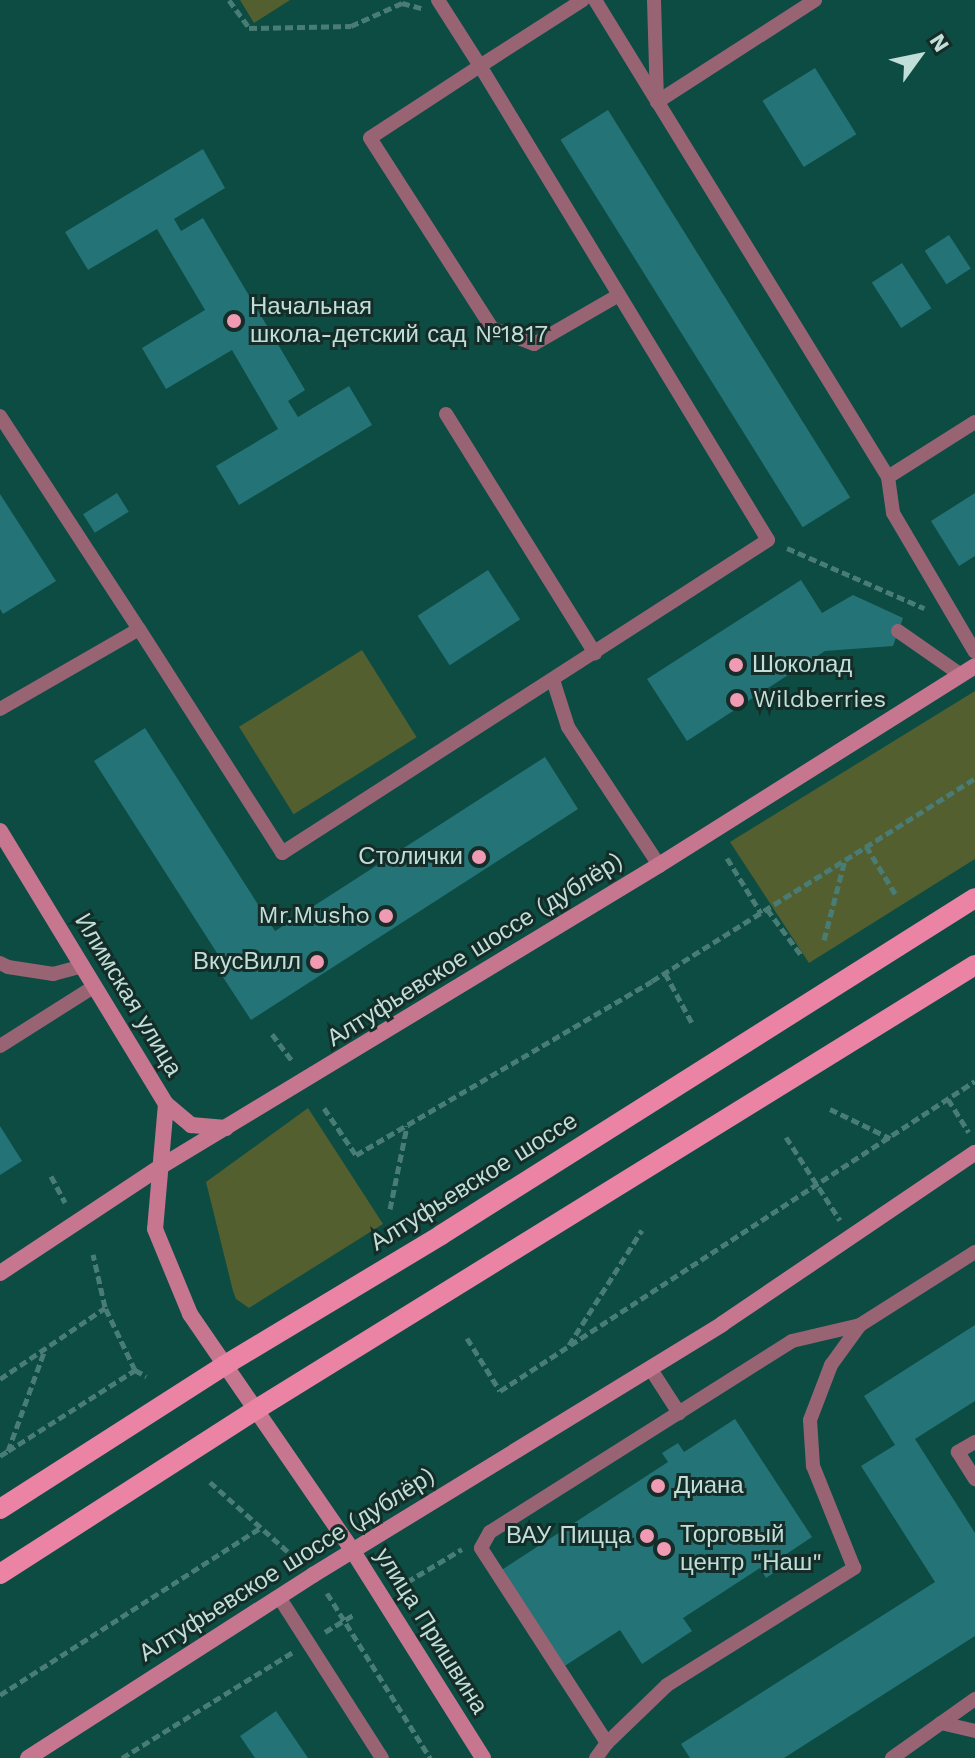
<!DOCTYPE html>
<meta charset="utf-8">
<style>
body{margin:0}
#map{position:relative;width:975px;height:1758px;overflow:hidden;background:#0c4c43;font-family:"Work Sans",sans-serif}
div>[style]{position:absolute}
.green>*{inset:0;background:#545f30;transform-origin:0 0}
.building>*{inset:0;background:#247377;transform-origin:0 0}
.path>*{height:5px;margin-top:-2.5px;transform-origin:0;background:repeating-linear-gradient(90deg,#487c74 0 8px,transparent 0 12px)}
.lane>*{height:14px;margin:-7px;padding:0 7px;transform-origin:7px;border-radius:7px;background:#986473}
.secondary>*{height:16px;margin:-8px;padding:0 8px;transform-origin:8px;border-radius:8px;background:#c6768f}
.primary>*{height:20px;margin:-10px;padding:0 10px;transform-origin:10px;border-radius:10px;background:#ea83a4}
.dots>*{width:22px;height:22px;translate:-50% -50%;box-sizing:border-box;border:4px solid #152d28;border-radius:50%}
span{translate:-50% -50%;white-space:nowrap;text-align:center;line-height:1.15;-webkit-text-stroke:6px #152d28;paint-order:stroke}
.poi-label{font-size:24px;color:#c2ded8}
.left{translate:0 -50%;text-align:left}
.right{translate:-100% -50%;text-align:right}
.street-label{font-size:24px;color:#c2ded8}
.north{position:absolute;left:879px;top:16px;width:80px;height:80px;-webkit-text-stroke:6px #152d28;paint-order:stroke;rotate:57deg;font-size:22px;font-weight:700;line-height:32px;text-align:center;color:#c2ded8}
.north::after{content:'';display:block;margin:auto;width:28px;height:36px;background:#c2ded8;clip-path:polygon(50% 0,100% 100%,50% 72%,0 100%)}
</style>
<div id="map">
<div class="green">
<div style="clip-path:polygon(240px 0,290px 0,254px 23px)"></div>
<div style="left:362px;top:650px;width:103px;height:145px;rotate:58deg"></div>
<div style="clip-path:polygon(975px 691px,975px 859px,809px 963px,730px 842px)"></div>
<div style="clip-path:polygon(308px 1108px,383px 1224px,249px 1308px,236px 1299px,233px 1291px,206px 1182px)"></div>
</div>
<div class="building">
<div style="left:815px;top:68px;width:78px;height:62px;rotate:58deg"></div>
<div style="left:608px;top:110px;width:457px;height:56px;rotate:58deg"></div>
<div style="clip-path:polygon(203px 149px,225px 188px,174px 219px,181px 231px,203px 218px,305px 390px,288px 401px,298px 417px,349px 386px,372px 425px,239px 505px,216px 466px,278px 429px,232px 350px,166px 389px,142px 348px,205px 310px,157px 229px,88px 270px,65px 232px)"></div>
<div style="left:949px;top:235px;width:40px;height:29px;rotate:57deg"></div>
<div style="left:902px;top:263px;width:54px;height:36px;rotate:57deg"></div>
<div style="left:117px;top:493px;width:22px;height:40px;rotate:58deg"></div>
<div style="clip-path:polygon(975px 493px,975px 556px,959px 566px,931px 521px)"></div>
<div style="clip-path:polygon(0 494px,56px 581px,3px 614px,0 609px)"></div>
<div style="left:488px;top:570px;width:59px;height:84px;rotate:57deg"></div>
<div style="clip-path:polygon(801px 580px,822px 613px,853px 595px,903px 618px,893px 646px,825px 651px,687px 741px,647px 679px)"></div>
<div style="clip-path:polygon(145px 728px,275px 931px,545px 757px,578px 809px,251px 1020px,217px 968px,224px 964px,94px 761px)"></div>
<div style="clip-path:polygon(0 1126px,22px 1161px,0 1175px)"></div>
<div style="clip-path:polygon(975px 1325px,975px 1401px,915px 1439px,975px 1533px,975px 1636px,784px 1758px,690px 1758px,681px 1744px,935px 1582px,861px 1466px,895px 1445px,864px 1396px)"></div>
<div style="clip-path:polygon(735px 1419px,812px 1537px,776px 1561px,781px 1568px,766px 1578px,760px 1568px,683px 1618px,692px 1631px,642px 1664px,620px 1630px,560px 1669px,497px 1573px,668px 1462px,662px 1453px,678px 1443px,684px 1452px)"></div>
<div style="clip-path:polygon(276px 1711px,308px 1758px,255px 1758px,240px 1736px)"></div>
</div>
<div class="path">
<div style="left:229px;top:0;width:34px;rotate:54deg"></div>
<div style="left:249px;top:28px;width:102px;rotate:-1.1deg"></div>
<div style="left:351px;top:26px;width:56px;rotate:-24.3deg"></div>
<div style="left:402px;top:3px;width:20px;rotate:15deg"></div>
<div style="left:787px;top:548px;width:150px;rotate:23.7deg"></div>
<div style="left:866px;top:846px;width:57px;rotate:58.5deg"></div>
<div style="left:727px;top:858px;width:65px;rotate:58.3deg"></div>
<div style="left:767px;top:909px;width:57px;rotate:53.5deg"></div>
<div style="left:824px;top:940px;width:83px;rotate:-75.3deg"></div>
<div style="left:665px;top:973px;width:57px;rotate:61.6deg"></div>
<div style="left:272px;top:1034px;width:34px;rotate:53deg"></div>
<div style="left:948px;top:1099px;width:39px;rotate:58deg"></div>
<div style="left:324px;top:1108px;width:57px;rotate:55.8deg"></div>
<div style="left:356px;top:1155px;width:343px;rotate:-30.4deg"></div>
<div style="left:652px;top:981px;width:381px;rotate:-32.1deg"></div>
<div style="left:830px;top:1109px;width:67px;rotate:25.8deg"></div>
<div style="left:786px;top:1137px;width:99px;rotate:57deg"></div>
<div style="left:51px;top:1176px;width:30px;rotate:62deg"></div>
<div style="left:390px;top:1209px;width:85px;rotate:-78.4deg"></div>
<div style="left:467px;top:1338px;width:62px;rotate:58.1deg"></div>
<div style="left:500px;top:1391px;width:567px;rotate:-33.13deg"></div>
<div style="left:569px;top:1345px;width:136px;rotate:-57.6deg"></div>
<div style="left:135px;top:1370px;width:13px;rotate:29deg"></div>
<div style="left:0;top:1379px;width:127px;rotate:-34.1deg"></div>
<div style="left:8px;top:1451px;width:151px;rotate:-32.5deg"></div>
<div style="left:135px;top:1370px;width:70px;rotate:-115.5deg"></div>
<div style="left:105px;top:1307px;width:54px;rotate:-102.8deg"></div>
<div style="left:0;top:1456px;width:9px;rotate:-32deg"></div>
<div style="left:8px;top:1451px;width:105px;rotate:-70deg"></div>
<div style="left:210px;top:1482px;width:115px;rotate:41.8deg"></div>
<div style="left:407px;top:1582px;width:64px;rotate:-31deg"></div>
<div style="left:327px;top:1593px;width:195px;rotate:58deg"></div>
<div style="left:325px;top:1632px;width:35px;rotate:-31deg"></div>
<div style="left:0;top:1695px;width:311px;rotate:-32.7deg"></div>
<div style="left:122px;top:1758px;width:201px;rotate:-31.8deg"></div>
</div>
<div class="lane">
<div style="left:438px;top:0;width:78px;rotate:57.5deg"></div>
<div style="left:480px;top:66px;width:131px;rotate:146.8deg"></div>
<div style="left:370px;top:138px;width:226px;rotate:57.3deg"></div>
<div style="left:492px;top:328px;width:45px;rotate:20.9deg"></div>
<div style="left:534px;top:344px;width:98px;rotate:-30deg"></div>
<div style="left:595px;top:0;width:560px;rotate:58.44deg"></div>
<div style="left:888px;top:477px;width:36px;rotate:82deg"></div>
<div style="left:893px;top:513px;width:161px;rotate:59.5deg"></div>
<div style="left:654px;top:0;width:102px;rotate:88.3deg"></div>
<div style="left:657px;top:102px;width:188px;rotate:-32.8deg"></div>
<div style="left:446px;top:414px;width:282px;rotate:58.1deg"></div>
<div style="left:0;top:416px;width:254px;rotate:56.9deg"></div>
<div style="left:888px;top:477px;width:103px;rotate:-32.3deg"></div>
<div style="left:898px;top:631px;width:77px;rotate:34.9deg"></div>
<div style="left:553px;top:680px;width:49px;rotate:72.3deg"></div>
<div style="left:568px;top:727px;width:165px;rotate:56.6deg"></div>
<div style="left:0;top:709px;width:160px;rotate:-29.9deg"></div>
<div style="left:139px;top:629px;width:266px;rotate:57.4deg"></div>
<div style="left:282px;top:853px;width:578px;rotate:-32.78deg"></div>
<div style="left:768px;top:540px;width:555px;rotate:-121.28deg"></div>
<div style="left:480px;top:66px;width:122px;rotate:-32.7deg"></div>
<div style="left:0;top:963px;width:9px;rotate:27deg"></div>
<div style="left:8px;top:967px;width:46px;rotate:8.8deg"></div>
<div style="left:53px;top:974px;width:30px;rotate:-15deg"></div>
<div style="left:0;top:1046px;width:112px;rotate:-32.3deg"></div>
<div style="left:650px;top:1368px;width:54px;rotate:57.2deg"></div>
<div style="left:975px;top:1442px;width:20px;rotate:150deg"></div>
<div style="left:958px;top:1452px;width:32px;rotate:58deg"></div>
<div style="left:279px;top:1597px;width:191px;rotate:57.4deg"></div>
<div style="left:941px;top:1723px;width:35px;rotate:13deg"></div>
<div style="left:607px;top:1743px;width:83px;rotate:-44deg"></div>
<div style="left:667px;top:1685px;width:221px;rotate:-32deg"></div>
<div style="left:854px;top:1568px;width:110px;rotate:-111.9deg"></div>
<div style="left:813px;top:1466px;width:46px;rotate:-93.7deg"></div>
<div style="left:810px;top:1420px;width:59px;rotate:-69.1deg"></div>
<div style="left:831px;top:1365px;width:49px;rotate:-54.1deg"></div>
<div style="left:860px;top:1325px;width:136px;rotate:-32.4deg"></div>
<div style="left:596px;top:1758px;width:19px;rotate:-54deg"></div>
<div style="left:607px;top:1743px;width:232px;rotate:-122.9deg"></div>
<div style="left:481px;top:1548px;width:18px;rotate:-61deg"></div>
<div style="left:490px;top:1532px;width:357px;rotate:-32.3deg"></div>
<div style="left:792px;top:1341px;width:70px;rotate:-13.2deg"></div>
<div style="left:892px;top:1758px;width:102px;rotate:-35.4deg"></div>
</div>
<div class="secondary">
<div style="left:0;top:831px;width:320px;rotate:58.7deg"></div>
<div style="left:166px;top:1104px;width:125px;rotate:95deg"></div>
<div style="left:155px;top:1229px;width:92px;rotate:67.6deg"></div>
<div style="left:190px;top:1314px;width:290px;rotate:55.5deg"></div>
<div style="left:354px;top:1553px;width:242px;rotate:57.8deg"></div>
<div style="left:166px;top:1104px;width:33px;rotate:40deg"></div>
<div style="left:191px;top:1125px;width:35px;rotate:5deg"></div>
<div style="left:0;top:1273px;width:192px;rotate:-33.5deg"></div>
<div style="left:160px;top:1167px;width:583px;rotate:-31.18deg"></div>
<div style="left:659px;top:865px;width:373px;rotate:-32.2deg"></div>
<div style="left:28px;top:1758px;width:339px;rotate:-32.7deg"></div>
<div style="left:313px;top:1575px;width:480px;rotate:-31.5deg"></div>
<div style="left:722px;top:1324px;width:305px;rotate:-34.1deg"></div>
</div>
<div class="primary">
<div style="left:0;top:1509px;width:267px;rotate:-32.6deg"></div>
<div style="left:225px;top:1365px;width:252px;rotate:-31deg"></div>
<div style="left:441px;top:1235px;width:631px;rotate:-32.26deg"></div>
<div style="left:0;top:1574px;width:305px;rotate:-32.7deg"></div>
<div style="left:257px;top:1409px;width:844px;rotate:-31.73deg"></div>
</div>
<div class="dots">
<div style="left:234px;top:321px;background:#f19ab4"></div>
<div style="left:736px;top:665px;background:#f19ab4"></div>
<div style="left:737px;top:700px;background:#f19ab4"></div>
<div style="left:479px;top:857px;background:#f19ab4"></div>
<div style="left:386px;top:916px;background:#f19ab4"></div>
<div style="left:317px;top:962px;background:#f19ab4"></div>
<div style="left:658px;top:1486px;background:#f19ab4"></div>
<div style="left:647px;top:1536px;background:#f19ab4"></div>
<div style="left:664px;top:1549px;background:#f19ab4"></div>
</div>
<div class="poi-label">
<span class="left" style="left:250px;top:321px">Начальная<br>школа-детский сад №1817</span>
<span class="left" style="left:752px;top:665px">Шоколад</span>
<span class="left" style="left:753px;top:700px">Wildberries</span>
<span class="right" style="left:463px;top:857px">Столички</span>
<span class="right" style="left:370px;top:916px">Mr.Musho</span>
<span class="right" style="left:301px;top:962px">ВкусВилл</span>
<span class="left" style="left:674px;top:1486px">Диана</span>
<span class="left" style="left:680px;top:1549px">Торговый<br>центр "Наш"</span>
<span class="right" style="left:631px;top:1536px">ВАУ Пицца</span>
</div>
<div class="street-label">
<span style="left:475px;top:950px;rotate:-32deg">Алтуфьевское шоссе (дублёр)</span>
<span style="left:128px;top:995px;rotate:59deg">Илимская улица</span>
<span style="left:474px;top:1182px;rotate:-32deg">Алтуфьевское шоссе</span>
<span style="left:287px;top:1565px;rotate:-32deg">Алтуфьевское шоссе (дублёр)</span>
<span style="left:431px;top:1631px;rotate:58deg">улица Пришвина</span>
</div>
<div class="north">N</div>
</div>
